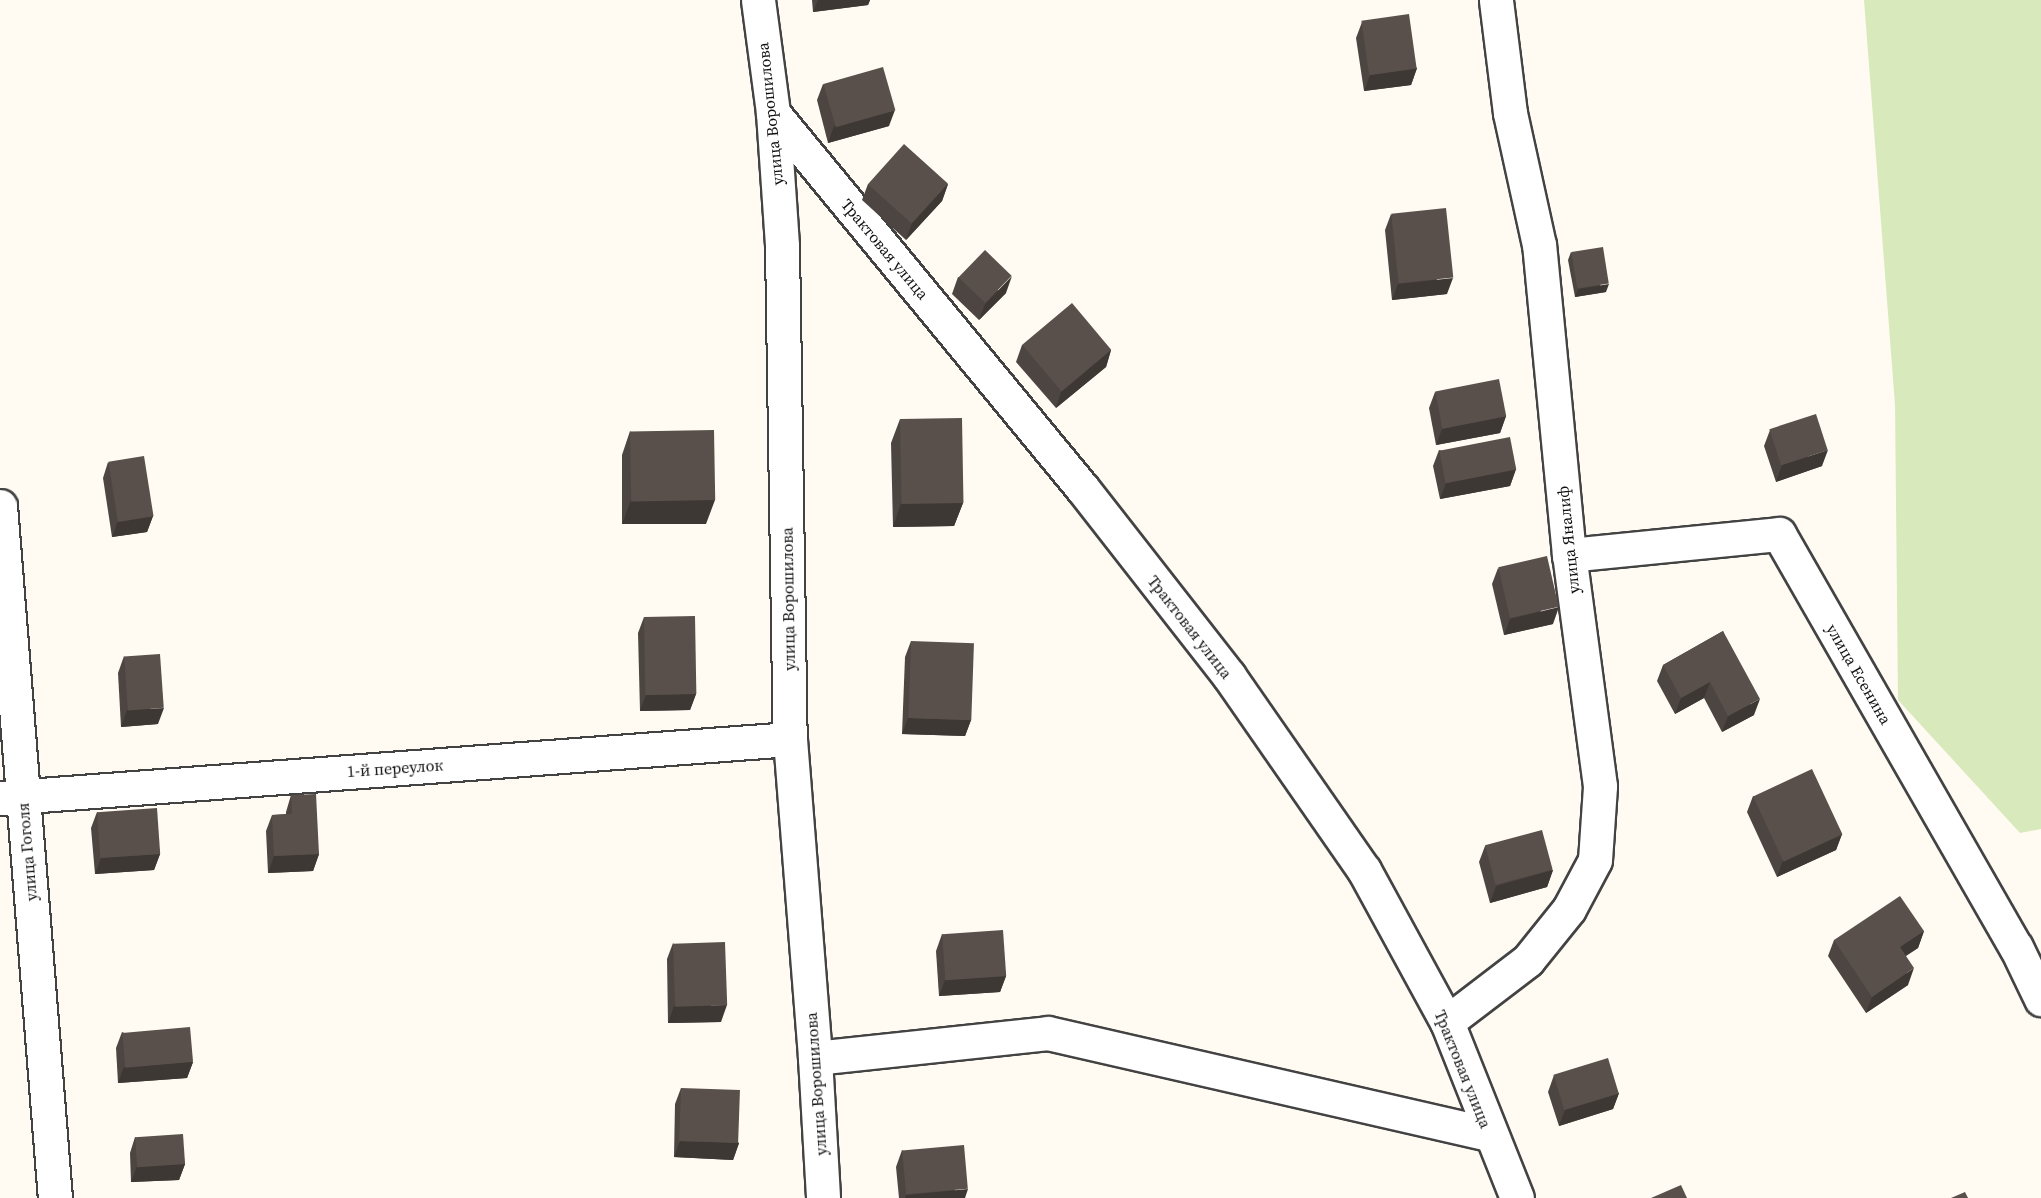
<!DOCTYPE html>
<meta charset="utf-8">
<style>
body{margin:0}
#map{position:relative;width:2041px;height:1198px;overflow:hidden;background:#fffbf3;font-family:"Source Serif 4",serif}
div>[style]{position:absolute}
.green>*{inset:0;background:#d8eabc}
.roads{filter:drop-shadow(2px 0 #434343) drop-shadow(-2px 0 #434343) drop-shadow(0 2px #434343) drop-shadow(0 -2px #434343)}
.minor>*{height:33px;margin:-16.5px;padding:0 16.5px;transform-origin:16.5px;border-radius:16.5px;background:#fff}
.wall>*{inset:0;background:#4d4541}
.shaded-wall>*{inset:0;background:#3e3835}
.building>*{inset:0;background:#59504c;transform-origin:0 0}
span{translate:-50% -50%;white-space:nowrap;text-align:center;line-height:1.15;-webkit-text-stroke:6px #fff;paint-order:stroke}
.street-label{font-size:16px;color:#101010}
</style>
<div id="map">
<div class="green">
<div style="clip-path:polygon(1864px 0,2041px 0,2041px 829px,2020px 833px,1898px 700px,1895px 405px)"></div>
</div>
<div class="roads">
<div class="minor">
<div style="left:758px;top:0;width:114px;rotate:82.4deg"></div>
<div style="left:773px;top:113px;width:133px;rotate:86.1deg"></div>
<div style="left:782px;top:246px;width:493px;rotate:89.1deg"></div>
<div style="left:790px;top:739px;width:320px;rotate:85.5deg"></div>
<div style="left:815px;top:1058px;width:140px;rotate:86.7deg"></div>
<div style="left:773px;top:113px;width:487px;rotate:50.5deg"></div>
<div style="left:1083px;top:489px;width:237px;rotate:52deg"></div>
<div style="left:1229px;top:676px;width:236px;rotate:55.2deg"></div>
<div style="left:1364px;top:870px;width:173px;rotate:61.4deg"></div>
<div style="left:1447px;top:1022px;width:189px;rotate:68.3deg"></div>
<div style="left:0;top:506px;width:694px;rotate:85.46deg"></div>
<div style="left:1569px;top:555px;width:211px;rotate:-5.7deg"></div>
<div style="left:1779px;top:534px;width:476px;rotate:60.2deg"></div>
<div style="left:2016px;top:947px;width:58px;rotate:64.3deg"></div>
<div style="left:0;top:798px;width:792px;rotate:-4.27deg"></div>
<div style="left:1447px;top:1022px;width:102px;rotate:-37.4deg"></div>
<div style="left:1528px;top:960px;width:65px;rotate:-51.2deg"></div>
<div style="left:1569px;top:909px;width:55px;rotate:-62deg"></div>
<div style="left:1595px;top:860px;width:74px;rotate:-86.1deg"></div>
<div style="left:1600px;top:786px;width:233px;rotate:-97.6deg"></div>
<div style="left:1569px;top:555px;width:311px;rotate:-95.5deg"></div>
<div style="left:1539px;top:245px;width:135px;rotate:-102.4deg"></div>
<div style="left:1510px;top:113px;width:114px;rotate:-97.1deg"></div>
<div style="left:815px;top:1058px;width:234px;rotate:-6.1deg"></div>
<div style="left:1048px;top:1033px;width:453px;rotate:12.9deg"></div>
</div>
</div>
<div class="wall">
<div style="clip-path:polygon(812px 0,870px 0,868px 5px,813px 12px)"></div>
<div style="clip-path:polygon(1362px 22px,1417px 68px,1411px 85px,1364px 91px,1356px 38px)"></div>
<div style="clip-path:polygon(823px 84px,889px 126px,828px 143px,817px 100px)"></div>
<div style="clip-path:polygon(868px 184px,948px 184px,942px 201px,906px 240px,862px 200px)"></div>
<div style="clip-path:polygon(1391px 214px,1447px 294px,1392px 300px,1385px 230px)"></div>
<div style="clip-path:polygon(1571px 252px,1606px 292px,1575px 297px,1568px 260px)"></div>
<div style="clip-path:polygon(958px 277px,1006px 293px,979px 320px,952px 294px)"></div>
<div style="clip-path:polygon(1022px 345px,1111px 350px,1106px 367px,1056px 408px,1016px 362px)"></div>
<div style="clip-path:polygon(1435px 392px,1506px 416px,1500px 433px,1436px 445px,1429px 408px)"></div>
<div style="clip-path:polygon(900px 419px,963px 503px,954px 526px,893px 527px,891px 443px)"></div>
<div style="clip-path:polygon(1770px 430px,1822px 466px,1776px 482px,1764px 446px)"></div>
<div style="clip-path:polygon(630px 431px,706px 524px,622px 524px,622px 455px)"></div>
<div style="clip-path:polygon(1439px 450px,1516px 469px,1510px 486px,1440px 499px,1433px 466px)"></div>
<div style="clip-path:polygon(108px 462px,153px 516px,147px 532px,112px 537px,103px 478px)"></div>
<div style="clip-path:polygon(1498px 568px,1553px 624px,1504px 635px,1492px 584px)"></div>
<div style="clip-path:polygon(644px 617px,696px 694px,690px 710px,640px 711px,638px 633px)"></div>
<div style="clip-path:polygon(1723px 631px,1754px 715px,1722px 732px,1704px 698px,1675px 714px,1657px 681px,1663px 665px)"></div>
<div style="clip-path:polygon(911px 641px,971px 720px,965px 736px,902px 734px,905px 657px)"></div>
<div style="clip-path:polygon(124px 656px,158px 724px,121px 727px,118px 673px)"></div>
<div style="clip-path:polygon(291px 795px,319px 854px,313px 871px,268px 873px,266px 831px,272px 815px,286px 814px,286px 812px)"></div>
<div style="clip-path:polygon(1753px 796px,1842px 834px,1836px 850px,1777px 877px,1747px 812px)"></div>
<div style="clip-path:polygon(97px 812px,160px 854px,154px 870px,95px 874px,91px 828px)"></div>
<div style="clip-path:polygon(1485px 846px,1553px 870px,1547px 887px,1490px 903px,1479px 862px)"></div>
<div style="clip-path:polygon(1924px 931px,1918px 948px,1905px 956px,1908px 985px,1866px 1013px,1828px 956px,1834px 940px)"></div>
<div style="clip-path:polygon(942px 934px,1006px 976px,1000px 992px,939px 996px,936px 951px)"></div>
<div style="clip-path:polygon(673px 943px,721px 1022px,668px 1023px,667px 959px)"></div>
<div style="clip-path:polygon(122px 1032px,193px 1062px,187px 1078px,118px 1083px,116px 1048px)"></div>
<div style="clip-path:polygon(1554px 1075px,1619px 1093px,1613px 1109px,1559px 1126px,1548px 1092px)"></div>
<div style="clip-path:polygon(681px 1088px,739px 1143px,733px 1160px,674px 1157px,675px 1104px)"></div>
<div style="clip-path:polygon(135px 1137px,185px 1164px,179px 1180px,131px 1182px,130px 1153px)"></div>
<div style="clip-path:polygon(902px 1150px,965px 1198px,899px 1198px,896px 1167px)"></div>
</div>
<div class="shaded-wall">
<div style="clip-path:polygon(818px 0,870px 0,868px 5px,813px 12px)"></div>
<div style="clip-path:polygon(1417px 68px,1411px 85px,1364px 91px,1370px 75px)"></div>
<div style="clip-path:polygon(895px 110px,889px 126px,828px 143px,834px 126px)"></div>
<div style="clip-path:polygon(948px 184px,942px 201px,906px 240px,912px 223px)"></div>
<div style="clip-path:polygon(1012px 276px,1006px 293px,979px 320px,985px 304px)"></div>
<div style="clip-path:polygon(1453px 278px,1447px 294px,1392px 300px,1398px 284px)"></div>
<div style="clip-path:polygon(1609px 284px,1606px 292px,1575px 297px,1578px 289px)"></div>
<div style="clip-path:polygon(1111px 350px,1106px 367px,1056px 408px,1061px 392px)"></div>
<div style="clip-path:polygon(1506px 416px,1500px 433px,1436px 445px,1442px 429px)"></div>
<div style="clip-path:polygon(1828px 450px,1822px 466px,1776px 482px,1782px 465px)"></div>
<div style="clip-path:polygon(1516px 469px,1510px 486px,1440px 499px,1446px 483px)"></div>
<div style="clip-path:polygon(631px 500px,715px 500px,706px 524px,622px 524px)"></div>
<div style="clip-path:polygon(901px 503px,963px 503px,954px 526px,893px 527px)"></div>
<div style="clip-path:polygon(153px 516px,147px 532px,112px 537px,118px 521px)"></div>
<div style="clip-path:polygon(1559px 607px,1553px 624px,1504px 635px,1510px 619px)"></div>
<div style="clip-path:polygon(1710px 682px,1704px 698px,1675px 714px,1681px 698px)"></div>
<div style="clip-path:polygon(696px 694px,690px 710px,640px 711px,646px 695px)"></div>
<div style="clip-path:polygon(1760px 699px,1754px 715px,1722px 732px,1728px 716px)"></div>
<div style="clip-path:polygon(164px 708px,158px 724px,121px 727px,127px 710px)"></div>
<div style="clip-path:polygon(908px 718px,971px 720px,965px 736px,902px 734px)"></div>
<div style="clip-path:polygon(1842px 834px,1836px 850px,1777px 877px,1783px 860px)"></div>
<div style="clip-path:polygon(160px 854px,154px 870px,95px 874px,101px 858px)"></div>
<div style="clip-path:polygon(319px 854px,313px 871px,268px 873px,274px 856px)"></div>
<div style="clip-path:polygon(1553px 870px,1547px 887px,1490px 903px,1496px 886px)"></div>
<div style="clip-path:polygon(1924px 931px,1918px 948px,1894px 964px,1900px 947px)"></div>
<div style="clip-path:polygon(1914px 968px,1908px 985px,1866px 1013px,1872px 997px)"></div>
<div style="clip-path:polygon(1006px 976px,1000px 992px,939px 996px,945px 980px)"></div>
<div style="clip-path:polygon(727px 1005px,721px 1022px,668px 1023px,674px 1006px)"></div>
<div style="clip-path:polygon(193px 1062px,187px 1078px,118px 1083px,124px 1067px)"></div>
<div style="clip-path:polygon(1619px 1093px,1613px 1109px,1559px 1126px,1565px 1110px)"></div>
<div style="clip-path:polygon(680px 1141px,739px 1143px,733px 1160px,674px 1157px)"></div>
<div style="clip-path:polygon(185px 1164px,179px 1180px,131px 1182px,137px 1166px)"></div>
<div style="clip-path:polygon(968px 1189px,965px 1198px,905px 1198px,906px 1195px)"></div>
</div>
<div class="building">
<div style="left:1409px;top:14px;width:55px;height:48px;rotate:82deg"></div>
<div style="left:883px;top:67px;width:45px;height:62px;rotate:74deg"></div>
<div style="left:904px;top:144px;width:59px;height:54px;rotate:42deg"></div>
<div style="left:1446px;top:208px;width:70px;height:55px;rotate:84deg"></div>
<div style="left:1603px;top:247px;width:37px;height:32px;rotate:81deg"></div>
<div style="left:985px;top:250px;width:37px;height:38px;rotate:44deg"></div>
<div style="left:1072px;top:303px;width:61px;height:65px;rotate:50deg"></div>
<div style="left:1499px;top:379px;width:38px;height:65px;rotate:79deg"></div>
<div style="left:1816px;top:414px;width:38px;height:49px;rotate:72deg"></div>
<div style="left:962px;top:418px;width:85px;height:62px;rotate:89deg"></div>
<div style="left:714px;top:430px;width:70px;height:84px;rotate:89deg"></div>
<div style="left:1510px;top:437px;width:33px;height:72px;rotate:79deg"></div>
<div style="left:144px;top:456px;width:61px;height:36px;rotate:81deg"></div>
<div style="left:1547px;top:556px;width:52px;height:50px;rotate:77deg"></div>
<div style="left:695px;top:616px;width:78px;height:51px;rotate:89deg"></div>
<div style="clip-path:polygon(1723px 631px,1760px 699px,1728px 716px,1710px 682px,1681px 698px,1663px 665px)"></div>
<div style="left:911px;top:641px;width:63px;height:77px;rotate:2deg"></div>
<div style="left:160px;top:654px;width:54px;height:36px;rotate:86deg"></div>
<div style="left:1812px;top:769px;width:72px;height:65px;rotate:65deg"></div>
<div style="clip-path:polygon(316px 794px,319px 854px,274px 856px,272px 815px,292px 814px,291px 795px)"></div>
<div style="left:157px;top:808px;width:46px;height:60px;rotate:86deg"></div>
<div style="left:1542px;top:830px;width:41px;height:59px;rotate:75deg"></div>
<div style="clip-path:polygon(1900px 896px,1924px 931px,1900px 947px,1914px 968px,1872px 997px,1834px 940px)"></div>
<div style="left:1003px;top:930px;width:46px;height:61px;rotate:86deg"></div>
<div style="left:725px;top:942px;width:63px;height:52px;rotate:88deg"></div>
<div style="left:190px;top:1027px;width:35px;height:68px;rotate:85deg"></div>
<div style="left:1608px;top:1058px;width:37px;height:57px;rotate:73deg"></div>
<div style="left:681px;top:1088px;width:59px;height:53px;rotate:2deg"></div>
<div style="left:183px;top:1134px;width:30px;height:48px;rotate:86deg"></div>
<div style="left:964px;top:1145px;width:44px;height:62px;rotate:85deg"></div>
<div style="clip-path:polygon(1681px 1185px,1687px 1198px,1651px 1198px)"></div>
<div style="clip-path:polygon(1965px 1192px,1968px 1198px,1951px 1198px)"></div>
</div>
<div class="street-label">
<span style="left:770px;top:114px;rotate:-96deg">улица Ворошилова</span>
<span style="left:885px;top:249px;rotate:50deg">Трактовая улица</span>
<span style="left:1568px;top:540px;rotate:-96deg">улица Яналиф</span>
<span style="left:788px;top:599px;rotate:-91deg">улица Ворошилова</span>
<span style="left:1190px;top:627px;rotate:52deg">Трактовая улица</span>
<span style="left:1859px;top:674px;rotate:60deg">улица Есенина</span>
<span style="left:395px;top:768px;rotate:-4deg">1-й переулок</span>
<span style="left:27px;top:852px;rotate:-95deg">улица Гоголя</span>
<span style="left:1463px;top:1069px;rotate:68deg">Трактовая улица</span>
<span style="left:816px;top:1084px;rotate:-94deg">улица Ворошилова</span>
</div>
</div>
